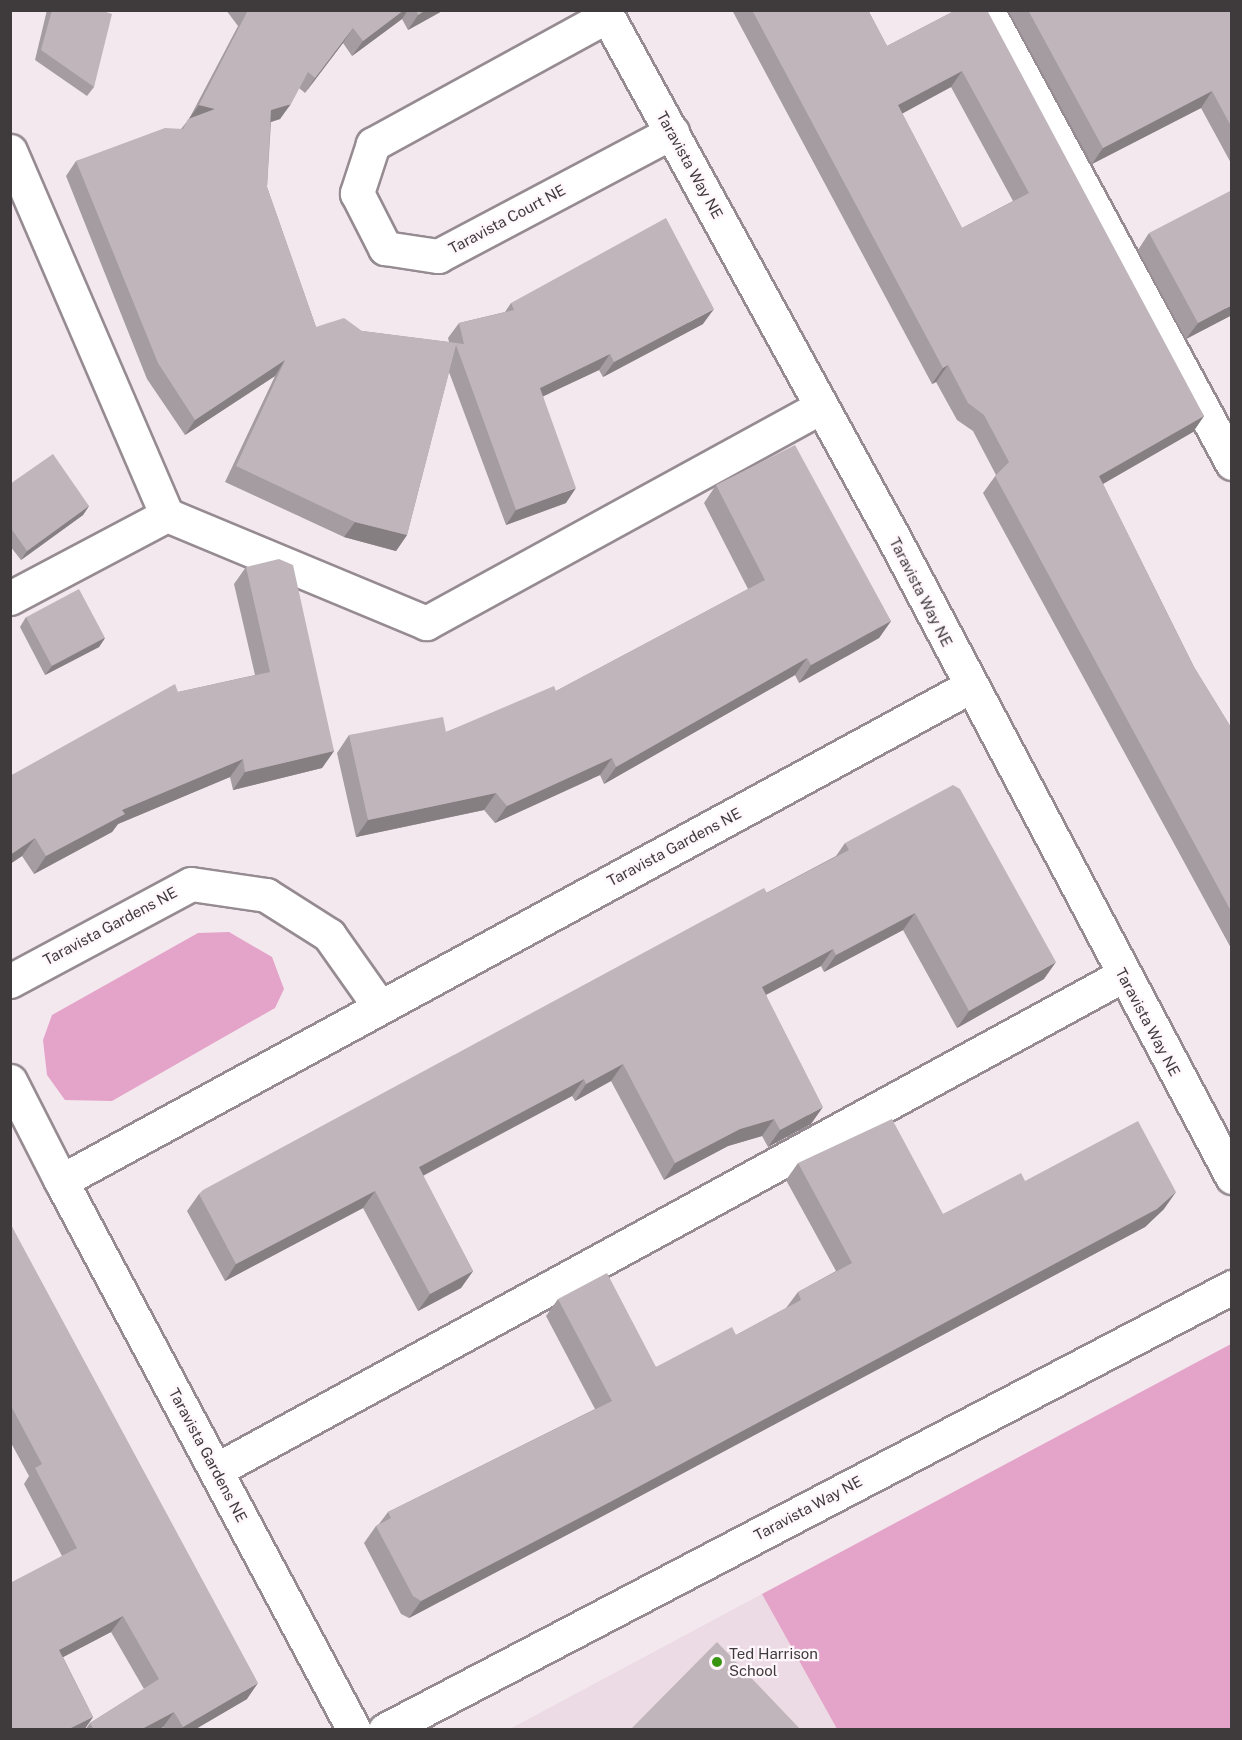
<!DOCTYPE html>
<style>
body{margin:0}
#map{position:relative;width:1242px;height:1740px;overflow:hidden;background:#f3e8ee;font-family:"Public Sans",sans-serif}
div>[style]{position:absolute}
.built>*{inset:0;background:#ecdae4}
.green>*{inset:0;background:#e4a3c8}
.roads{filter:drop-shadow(2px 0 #958b91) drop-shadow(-2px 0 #958b91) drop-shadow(0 2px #958b91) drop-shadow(0 -2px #958b91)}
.minor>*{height:33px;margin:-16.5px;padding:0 16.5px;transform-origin:16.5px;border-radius:16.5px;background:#fff}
.wall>*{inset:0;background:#a49ca0}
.shaded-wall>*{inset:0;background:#867f82}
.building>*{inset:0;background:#bfb5ba;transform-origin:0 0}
.dots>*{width:16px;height:16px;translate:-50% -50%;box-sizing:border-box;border:3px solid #fff6fb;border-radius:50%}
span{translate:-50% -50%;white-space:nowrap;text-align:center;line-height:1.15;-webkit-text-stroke:4.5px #fff6fb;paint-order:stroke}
.street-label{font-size:15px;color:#3f3b3d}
.poi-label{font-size:15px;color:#3f3b3d}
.left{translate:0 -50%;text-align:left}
.frame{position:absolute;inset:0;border:12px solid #3f3b3d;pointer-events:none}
</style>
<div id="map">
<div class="built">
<div style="clip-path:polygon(762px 1594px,837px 1729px,508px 1730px)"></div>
</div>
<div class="green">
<div style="clip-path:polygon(229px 932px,272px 957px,284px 989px,275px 1008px,112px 1101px,65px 1100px,47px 1075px,43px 1040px,52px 1015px,198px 933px)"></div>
<div style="clip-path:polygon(1231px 1344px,1231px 1729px,837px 1729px,762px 1594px)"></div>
</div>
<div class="roads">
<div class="minor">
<div style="left:604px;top:10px;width:594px;rotate:61.24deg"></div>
<div style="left:890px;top:531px;width:731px;rotate:62.1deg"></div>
<div style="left:987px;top:10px;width:515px;rotate:61.59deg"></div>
<div style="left:607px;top:16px;width:267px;rotate:151.3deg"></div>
<div style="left:373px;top:144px;width:52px;rotate:108.1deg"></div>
<div style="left:357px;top:193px;width:62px;rotate:63deg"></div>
<div style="left:385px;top:248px;width:54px;rotate:8.6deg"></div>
<div style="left:438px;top:256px;width:265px;rotate:-27.9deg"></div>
<div style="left:10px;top:151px;width:396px;rotate:66.7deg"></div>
<div style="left:167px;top:515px;width:281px;rotate:22.6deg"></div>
<div style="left:426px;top:623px;width:450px;rotate:-28.7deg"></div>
<div style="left:10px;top:598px;width:178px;rotate:-27.9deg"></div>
<div style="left:10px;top:981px;width:205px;rotate:-28.2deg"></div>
<div style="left:191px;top:884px;width:76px;rotate:8.3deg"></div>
<div style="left:266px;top:895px;width:75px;rotate:32.4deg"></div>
<div style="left:329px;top:935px;width:87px;rotate:54.8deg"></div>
<div style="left:10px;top:1081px;width:112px;rotate:63deg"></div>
<div style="left:216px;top:1470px;width:1033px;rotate:-28.62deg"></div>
<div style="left:354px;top:1730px;width:622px;rotate:-118.09deg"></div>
<div style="left:61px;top:1181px;width:1034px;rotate:-28.55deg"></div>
<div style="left:385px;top:1730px;width:956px;rotate:-27.61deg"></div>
</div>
</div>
<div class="wall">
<div style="clip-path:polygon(47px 10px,100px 10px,94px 87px,87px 96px,35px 60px)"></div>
<div style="clip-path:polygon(226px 10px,444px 10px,408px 30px,402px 19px,352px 56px,343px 43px,305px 93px,299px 88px,280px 119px,271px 122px,267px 187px,316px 327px,362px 331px,449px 342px,448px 338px,459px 323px,505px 312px,511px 303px,703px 324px,603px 377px,599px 370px,543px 396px,566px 503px,506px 525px,449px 372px,407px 535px,396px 551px,344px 537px,225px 482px,275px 376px,185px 435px,147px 379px,66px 176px,76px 161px,181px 129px,189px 119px,238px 26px)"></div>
<div style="clip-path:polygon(evenodd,732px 10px,868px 10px,887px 46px,956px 10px,1204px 416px,1193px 432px,1103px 484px,1194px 667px,1232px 729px,1232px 950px,983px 493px,996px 475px,973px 431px,957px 420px,936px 382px,932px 384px,732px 10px,951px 87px,1013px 201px,962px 228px,902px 113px,951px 87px)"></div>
<div style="clip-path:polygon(1008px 10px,1232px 10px,1232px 165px,1201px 108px,1092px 164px)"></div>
<div style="clip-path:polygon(1149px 233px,1232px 315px,1186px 339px,1138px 250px)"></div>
<div style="clip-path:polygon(10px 484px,89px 506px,83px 515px,21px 560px,10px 546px)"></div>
<div style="clip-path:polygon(716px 485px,891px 621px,879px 638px,799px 683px,795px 675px,604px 784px,600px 775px,495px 823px,484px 810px,356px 837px,337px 753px,349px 735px,446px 732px,556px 691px,748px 589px,704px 503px)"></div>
<div style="clip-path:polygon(246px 567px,334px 751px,322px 768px,233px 790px,230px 777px,118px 824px,112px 832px,34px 874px,22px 856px,10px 864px,10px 776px,178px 692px,255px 675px,234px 584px)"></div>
<div style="clip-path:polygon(26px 617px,105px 638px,99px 647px,45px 675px,20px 627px)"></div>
<div style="clip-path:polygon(845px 843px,1044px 979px,957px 1028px,903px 930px,824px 972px,821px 966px,766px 995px,811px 1124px,768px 1147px,762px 1136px,728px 1146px,664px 1180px,611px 1081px,575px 1101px,572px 1096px,423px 1176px,473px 1271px,461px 1288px,418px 1311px,363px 1208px,225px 1281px,187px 1211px,199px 1194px,836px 856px)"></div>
<div style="clip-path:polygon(798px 1163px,943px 1214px,1025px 1181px,1164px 1209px,1145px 1227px,599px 1518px,409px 1618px,401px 1614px,364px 1543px,376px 1526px,379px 1524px,388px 1512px,595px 1409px,546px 1316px,558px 1299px,656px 1367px,736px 1335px,786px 1308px,798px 1292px,836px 1271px,786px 1180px)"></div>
<div style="clip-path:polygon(10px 1223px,247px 1699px,194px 1730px,164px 1730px,163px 1727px,159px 1730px,85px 1730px,90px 1723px,144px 1689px,111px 1632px,63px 1657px,93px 1717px,84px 1730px,10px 1730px,62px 1556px,24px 1484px,29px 1476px,10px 1441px)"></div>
</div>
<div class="shaded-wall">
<div style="clip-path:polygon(404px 10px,408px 10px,402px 19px,352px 56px,363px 41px)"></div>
<div style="clip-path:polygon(426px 10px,444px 10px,408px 30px,418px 15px)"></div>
<div style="clip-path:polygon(353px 28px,343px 43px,305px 93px,315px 78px)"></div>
<div style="clip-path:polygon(962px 71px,951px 87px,887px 122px,898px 105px)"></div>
<div style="clip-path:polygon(1212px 91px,1201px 108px,1092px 164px,1103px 148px)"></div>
<div style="clip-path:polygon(291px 104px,280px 119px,261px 125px,271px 110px)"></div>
<div style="clip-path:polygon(199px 105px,215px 109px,188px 120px)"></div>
<div style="clip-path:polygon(1232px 305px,1232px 315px,1186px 339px,1198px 323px)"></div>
<div style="clip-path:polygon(714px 309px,703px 324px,603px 377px,614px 362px)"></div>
<div style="clip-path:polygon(610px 354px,599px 370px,529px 403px,540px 388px)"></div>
<div style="clip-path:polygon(285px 360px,275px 376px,185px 435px,195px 420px)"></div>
<div style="clip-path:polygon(948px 365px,936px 382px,932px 384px,943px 368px)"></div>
<div style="clip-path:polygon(1204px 416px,1193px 432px,1087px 493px,1099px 476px)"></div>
<div style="clip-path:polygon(576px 488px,566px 503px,506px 525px,516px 510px)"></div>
<div style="clip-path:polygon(89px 506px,83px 515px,21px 560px,27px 551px)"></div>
<div style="clip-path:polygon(355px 522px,407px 535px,396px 551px,344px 537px)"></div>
<div style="clip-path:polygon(891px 621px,879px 638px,799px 683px,811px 665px)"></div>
<div style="clip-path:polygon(105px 638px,99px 647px,45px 675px,52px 666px)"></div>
<div style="clip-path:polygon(807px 658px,795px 675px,604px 784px,616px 767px)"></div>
<div style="clip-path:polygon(334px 751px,322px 768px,233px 790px,245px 772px)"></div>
<div style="clip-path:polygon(612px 758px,600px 775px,495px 823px,507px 806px)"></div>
<div style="clip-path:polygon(243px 759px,230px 777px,118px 824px,112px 832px,34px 874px,46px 856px,122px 810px)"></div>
<div style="clip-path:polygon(496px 793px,484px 810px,356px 837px,368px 820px)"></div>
<div style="clip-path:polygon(35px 838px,22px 856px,10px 864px,10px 855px)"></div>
<div style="clip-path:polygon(915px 913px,903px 930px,824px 972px,836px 955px)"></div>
<div style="clip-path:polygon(833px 949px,821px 966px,750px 1003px,762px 987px)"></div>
<div style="clip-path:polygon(1056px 962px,1044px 979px,957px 1028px,969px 1011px)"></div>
<div style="clip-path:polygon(623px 1064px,611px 1081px,575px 1101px,586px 1084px)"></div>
<div style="clip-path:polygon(584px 1079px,572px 1096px,407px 1184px,419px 1167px)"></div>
<div style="clip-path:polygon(823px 1107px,811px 1124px,768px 1147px,780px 1130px)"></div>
<div style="clip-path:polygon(774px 1119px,762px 1136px,728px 1146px,664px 1180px,675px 1163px,740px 1129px)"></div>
<div style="clip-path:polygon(375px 1191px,363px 1208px,225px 1281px,236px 1264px)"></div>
<div style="clip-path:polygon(1176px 1192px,1164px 1209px,1145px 1227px,599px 1518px,409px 1618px,421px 1601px)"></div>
<div style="clip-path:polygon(473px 1271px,461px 1288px,418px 1311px,430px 1294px)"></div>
<div style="clip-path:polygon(123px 1616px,111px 1632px,48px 1665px,59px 1650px)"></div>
<div style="clip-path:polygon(258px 1683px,247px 1699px,194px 1730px,181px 1730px,183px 1727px)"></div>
<div style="clip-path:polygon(174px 1712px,163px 1727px,159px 1730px,140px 1730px)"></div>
<div style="clip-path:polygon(93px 1717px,84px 1730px,67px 1730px)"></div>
</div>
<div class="building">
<div style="clip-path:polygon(52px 10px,100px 10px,112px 14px,94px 87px,41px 50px)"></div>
<div style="clip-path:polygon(248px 10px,404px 10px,363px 41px,353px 28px,315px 78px,308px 72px,291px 104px,271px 110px,267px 187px,316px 327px,344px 318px,362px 331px,464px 344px,459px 323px,514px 310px,511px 303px,666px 218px,714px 309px,614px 362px,610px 354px,540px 388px,576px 488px,516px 510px,456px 345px,407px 535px,355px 522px,236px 466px,285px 360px,195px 420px,158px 363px,76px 161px,165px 128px,183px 129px,188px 119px,215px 109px,199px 105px)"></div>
<div style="clip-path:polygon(416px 10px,426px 10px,418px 15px)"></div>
<div style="clip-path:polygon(evenodd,752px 10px,868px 10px,887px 46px,956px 10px,987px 10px,1204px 416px,1099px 476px,1194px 667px,1232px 729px,1232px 913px,995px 476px,1009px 462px,984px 415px,968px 403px,948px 365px,943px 368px,752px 10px,962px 71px,1029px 193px,962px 228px,898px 105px,962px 71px)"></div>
<div style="clip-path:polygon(1028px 10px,1232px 10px,1232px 128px,1212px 91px,1103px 148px)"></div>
<div style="clip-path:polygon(1232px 190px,1232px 305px,1198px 323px,1149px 233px)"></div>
<div style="clip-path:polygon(795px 445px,891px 621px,811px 665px,807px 658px,616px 767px,612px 758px,507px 806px,496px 793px,368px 820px,349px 735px,443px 717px,446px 732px,554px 686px,556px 691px,765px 580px,716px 485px)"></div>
<div style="clip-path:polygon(53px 454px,89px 506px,27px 551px,10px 527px,10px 484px)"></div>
<div style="clip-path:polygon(279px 559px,293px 565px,334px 751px,245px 772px,243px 759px,122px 810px,125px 814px,46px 856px,35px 838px,10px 855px,10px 776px,175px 684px,178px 692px,270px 672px,246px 567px)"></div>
<div style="left:79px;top:589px;width:55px;height:60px;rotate:62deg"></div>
<div style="clip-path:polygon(953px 785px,960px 789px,1056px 962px,969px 1011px,915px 913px,836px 955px,833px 949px,762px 987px,823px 1107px,780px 1130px,774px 1119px,740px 1129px,675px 1163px,623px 1064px,586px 1084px,584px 1079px,419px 1167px,473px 1271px,430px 1294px,375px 1191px,236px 1264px,199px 1194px,203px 1190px,764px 888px,767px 893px,849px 850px,845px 843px)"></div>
<div style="clip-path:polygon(892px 1119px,943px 1214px,1021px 1173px,1025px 1181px,1138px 1121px,1176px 1192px,1157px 1209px,612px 1501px,421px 1601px,413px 1596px,376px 1526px,391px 1518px,388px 1512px,612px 1401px,558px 1299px,607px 1273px,656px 1367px,732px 1327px,736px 1335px,801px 1300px,798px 1292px,852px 1263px,798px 1163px)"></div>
<div style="clip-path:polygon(10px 1223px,258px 1683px,183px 1727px,174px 1712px,140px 1730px,94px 1730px,90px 1723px,159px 1679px,123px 1616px,59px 1650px,93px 1717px,67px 1730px,10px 1730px,10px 1583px,77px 1548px,35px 1468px,42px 1464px,10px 1404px)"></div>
<div style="clip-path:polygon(717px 1642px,801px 1730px,630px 1730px)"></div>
</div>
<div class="dots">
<div style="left:717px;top:1662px;background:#399511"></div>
</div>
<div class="street-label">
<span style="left:690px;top:165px;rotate:61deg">Taravista Way NE</span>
<span style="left:507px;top:219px;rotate:-28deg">Taravista Court NE</span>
<span style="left:921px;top:592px;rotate:63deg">Taravista Way NE</span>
<span style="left:674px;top:847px;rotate:-28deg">Taravista Gardens NE</span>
<span style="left:110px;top:926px;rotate:-28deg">Taravista Gardens NE</span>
<span style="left:1148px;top:1022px;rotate:62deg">Taravista Way NE</span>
<span style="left:208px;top:1455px;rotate:62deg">Taravista Gardens NE</span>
<span style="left:808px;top:1508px;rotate:-28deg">Taravista Way NE</span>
</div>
<div class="poi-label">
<span class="left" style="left:729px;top:1662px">Ted Harrison<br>School</span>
</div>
<div class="frame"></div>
</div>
